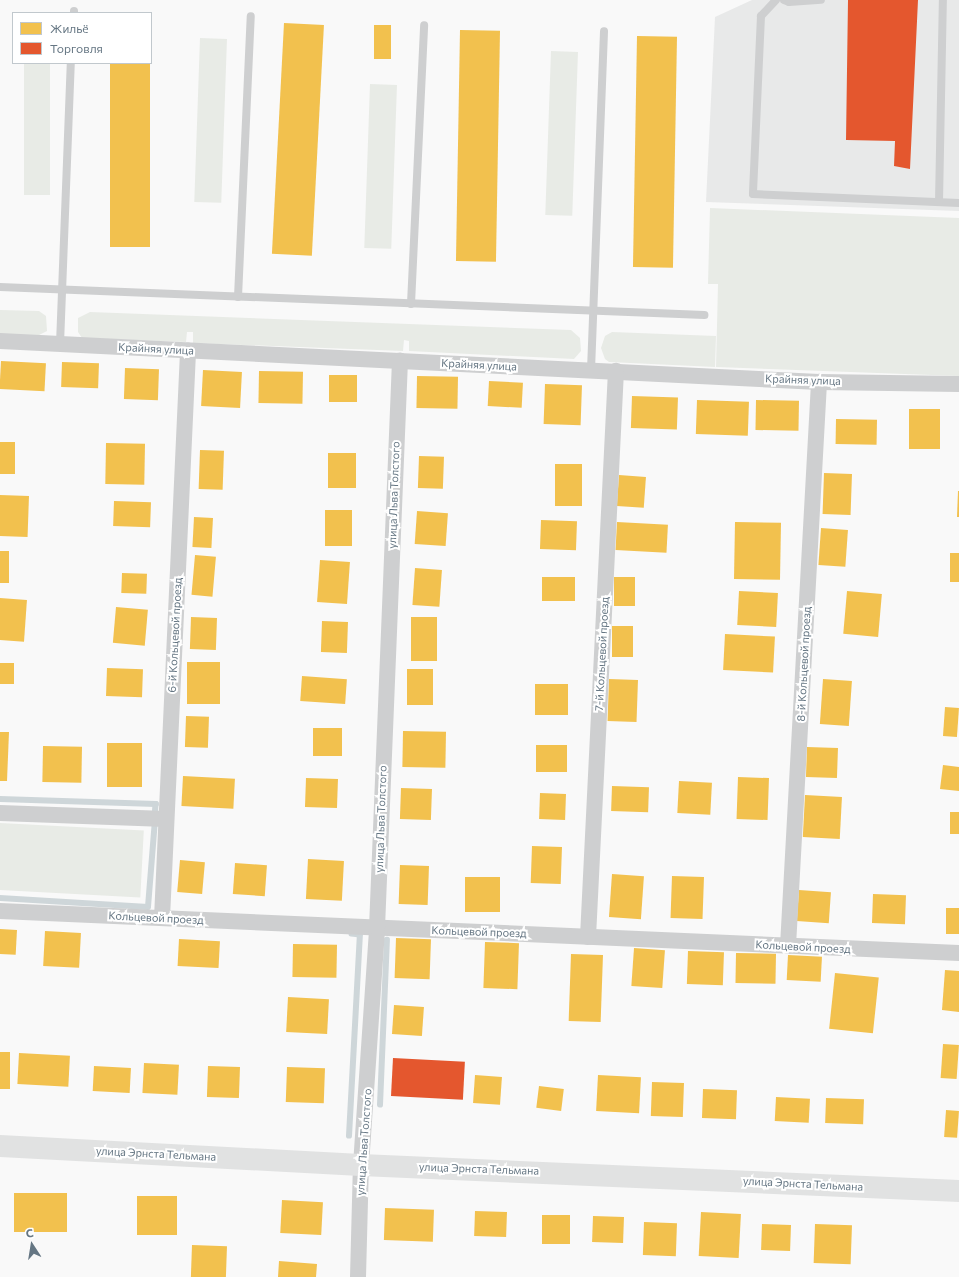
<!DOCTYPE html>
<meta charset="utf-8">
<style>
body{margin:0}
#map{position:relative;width:959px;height:1277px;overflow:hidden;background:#f9f9f9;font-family:Commissioner,sans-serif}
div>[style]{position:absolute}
.built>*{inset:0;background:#e8e9e9}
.green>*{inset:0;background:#e8ebe6;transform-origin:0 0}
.homes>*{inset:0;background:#f2c14e;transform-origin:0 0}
.shops>*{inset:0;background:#e4572e;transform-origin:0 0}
.stream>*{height:5.5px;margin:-2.75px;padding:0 2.75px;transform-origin:2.75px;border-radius:2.75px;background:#ced6d9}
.service>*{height:8px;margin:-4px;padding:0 4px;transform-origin:4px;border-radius:4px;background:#cecfd0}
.minor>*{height:16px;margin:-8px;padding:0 8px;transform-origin:8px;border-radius:8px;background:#cecfd0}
.secondary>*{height:22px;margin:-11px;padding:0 11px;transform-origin:11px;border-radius:11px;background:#e1e2e2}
span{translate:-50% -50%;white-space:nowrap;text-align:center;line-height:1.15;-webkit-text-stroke:4px #fff;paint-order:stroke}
.street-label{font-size:11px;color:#657683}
.legend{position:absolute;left:12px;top:12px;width:140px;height:52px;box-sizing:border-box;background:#fff;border:1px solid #c1c8cd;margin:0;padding:5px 7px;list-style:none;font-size:12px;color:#657683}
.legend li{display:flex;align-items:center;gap:8px;height:20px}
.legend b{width:20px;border:1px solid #c1c8cd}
.north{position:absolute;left:12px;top:1225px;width:40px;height:40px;-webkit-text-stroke:3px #fff;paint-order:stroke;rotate:348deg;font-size:11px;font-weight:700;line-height:16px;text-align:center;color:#657683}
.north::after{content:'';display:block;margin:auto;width:14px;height:18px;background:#657683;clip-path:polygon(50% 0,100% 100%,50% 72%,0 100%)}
</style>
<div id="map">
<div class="built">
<div style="clip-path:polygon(752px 0,959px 0,959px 211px,706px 202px,715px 17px)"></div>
</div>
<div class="green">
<div style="left:200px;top:38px;width:27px;height:164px;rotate:2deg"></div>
<div style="left:551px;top:51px;width:27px;height:164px;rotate:2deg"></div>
<div style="left:24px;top:63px;width:26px;height:132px"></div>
<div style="left:370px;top:84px;width:27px;height:164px;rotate:2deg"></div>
<div style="clip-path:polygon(710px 208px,959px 218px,959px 376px,716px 367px,718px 284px,708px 284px)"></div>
<div style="clip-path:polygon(0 310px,39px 311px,46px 316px,47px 331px,37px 336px,0 335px)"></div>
<div style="clip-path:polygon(90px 312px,571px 330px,580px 338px,581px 351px,574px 359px,409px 351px,409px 341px,404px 340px,403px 351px,193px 343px,193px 332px,187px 332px,186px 342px,82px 338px,78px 332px,78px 318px)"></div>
<div style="clip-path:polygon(612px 332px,716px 336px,715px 367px,609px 362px,605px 359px,601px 348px,605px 336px)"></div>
<div style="left:0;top:823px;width:144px;height:67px;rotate:3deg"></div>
</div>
<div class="homes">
<div style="left:284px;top:23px;width:40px;height:231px;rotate:3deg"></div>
<div style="left:374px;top:25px;width:17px;height:34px"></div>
<div style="left:460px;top:30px;width:40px;height:231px;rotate:1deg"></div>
<div style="left:637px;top:36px;width:40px;height:231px;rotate:1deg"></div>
<div style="left:110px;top:63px;width:40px;height:184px"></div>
<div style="left:1px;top:361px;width:45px;height:28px;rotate:3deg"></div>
<div style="left:62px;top:362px;width:37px;height:25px;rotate:2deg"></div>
<div style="left:125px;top:368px;width:34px;height:31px;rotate:2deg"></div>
<div style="left:203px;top:370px;width:39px;height:36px;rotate:3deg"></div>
<div style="left:259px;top:371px;width:44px;height:32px;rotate:1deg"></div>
<div style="left:329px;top:375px;width:28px;height:27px"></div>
<div style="left:417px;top:376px;width:41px;height:32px;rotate:1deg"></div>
<div style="left:489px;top:381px;width:34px;height:25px;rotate:3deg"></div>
<div style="left:545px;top:384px;width:37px;height:40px;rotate:2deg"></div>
<div style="left:632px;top:396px;width:46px;height:32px;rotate:2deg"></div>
<div style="left:697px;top:400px;width:52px;height:34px;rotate:2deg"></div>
<div style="left:756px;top:400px;width:43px;height:30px;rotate:1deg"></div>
<div style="left:909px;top:409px;width:31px;height:40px"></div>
<div style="left:836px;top:419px;width:41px;height:25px;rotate:1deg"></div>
<div style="left:0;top:442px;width:15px;height:32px"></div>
<div style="left:106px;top:443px;width:39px;height:41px;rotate:1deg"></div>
<div style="left:200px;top:450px;width:24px;height:39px;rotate:2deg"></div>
<div style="left:328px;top:453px;width:28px;height:35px"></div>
<div style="left:419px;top:456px;width:25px;height:32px;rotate:2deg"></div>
<div style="left:555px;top:464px;width:27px;height:42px"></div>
<div style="left:824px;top:473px;width:28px;height:41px;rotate:2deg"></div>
<div style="left:619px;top:475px;width:27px;height:31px;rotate:4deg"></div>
<div style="clip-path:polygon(958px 491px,959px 491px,959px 517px,957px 517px)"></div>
<div style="left:0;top:495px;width:29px;height:41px;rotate:2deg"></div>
<div style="left:114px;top:501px;width:37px;height:25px;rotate:2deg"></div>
<div style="left:352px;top:510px;width:36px;height:27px;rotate:90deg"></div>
<div style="left:417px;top:511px;width:31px;height:33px;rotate:4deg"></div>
<div style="left:194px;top:517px;width:19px;height:30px;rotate:3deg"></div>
<div style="left:541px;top:520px;width:36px;height:29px;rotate:2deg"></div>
<div style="left:617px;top:522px;width:51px;height:28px;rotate:3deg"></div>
<div style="left:735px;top:522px;width:46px;height:57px;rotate:1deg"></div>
<div style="left:821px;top:528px;width:27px;height:37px;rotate:4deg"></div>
<div style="left:0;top:551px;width:9px;height:32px"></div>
<div style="left:950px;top:553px;width:9px;height:29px"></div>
<div style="left:195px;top:555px;width:21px;height:40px;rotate:5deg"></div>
<div style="left:320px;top:560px;width:30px;height:42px;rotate:4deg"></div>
<div style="left:415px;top:568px;width:27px;height:37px;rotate:4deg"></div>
<div style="left:122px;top:573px;width:25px;height:20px;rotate:2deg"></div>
<div style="left:542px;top:577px;width:33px;height:24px"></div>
<div style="left:614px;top:577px;width:21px;height:29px"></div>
<div style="left:739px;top:591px;width:39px;height:34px;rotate:3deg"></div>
<div style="left:847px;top:591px;width:35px;height:43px;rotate:5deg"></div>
<div style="left:0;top:598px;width:27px;height:42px;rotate:4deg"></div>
<div style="left:116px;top:607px;width:32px;height:36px;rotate:5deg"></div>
<div style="left:191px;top:617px;width:26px;height:32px;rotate:2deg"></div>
<div style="left:411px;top:617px;width:26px;height:44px"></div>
<div style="left:322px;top:621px;width:26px;height:31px;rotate:2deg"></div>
<div style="left:612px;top:626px;width:21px;height:31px"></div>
<div style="left:725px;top:634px;width:50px;height:36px;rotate:3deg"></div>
<div style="left:187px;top:662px;width:33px;height:42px"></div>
<div style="left:0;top:663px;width:14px;height:21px"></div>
<div style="left:107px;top:668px;width:36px;height:28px;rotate:2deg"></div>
<div style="left:407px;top:669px;width:26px;height:36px"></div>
<div style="left:302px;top:676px;width:45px;height:25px;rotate:4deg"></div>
<div style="left:609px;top:679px;width:29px;height:42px;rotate:2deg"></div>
<div style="left:823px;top:679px;width:29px;height:45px;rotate:4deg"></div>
<div style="left:535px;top:684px;width:33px;height:31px"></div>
<div style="left:945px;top:707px;width:14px;height:29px;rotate:4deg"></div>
<div style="left:186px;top:716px;width:23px;height:31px;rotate:2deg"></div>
<div style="left:313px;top:728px;width:29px;height:28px"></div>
<div style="left:403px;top:731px;width:43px;height:36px;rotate:1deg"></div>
<div style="clip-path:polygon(0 732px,9px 732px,7px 781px,0 781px)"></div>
<div style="left:107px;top:743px;width:35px;height:44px"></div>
<div style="left:536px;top:745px;width:31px;height:27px"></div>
<div style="left:43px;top:746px;width:39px;height:36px;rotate:1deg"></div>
<div style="left:807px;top:747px;width:31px;height:30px;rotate:2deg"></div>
<div style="clip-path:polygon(943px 765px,959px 767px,959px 791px,940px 789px)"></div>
<div style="left:183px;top:776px;width:52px;height:30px;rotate:3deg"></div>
<div style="left:738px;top:777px;width:31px;height:42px;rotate:2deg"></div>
<div style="left:306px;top:778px;width:32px;height:29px;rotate:2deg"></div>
<div style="left:679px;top:781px;width:33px;height:32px;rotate:3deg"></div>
<div style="left:612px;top:786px;width:37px;height:25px;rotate:2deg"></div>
<div style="left:401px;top:788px;width:31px;height:31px;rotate:2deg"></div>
<div style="left:540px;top:793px;width:26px;height:26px;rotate:2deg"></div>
<div style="left:805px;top:795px;width:37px;height:42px;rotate:3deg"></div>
<div style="left:950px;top:812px;width:9px;height:22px"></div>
<div style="left:532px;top:846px;width:30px;height:37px;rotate:2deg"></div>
<div style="left:308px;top:859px;width:36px;height:40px;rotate:3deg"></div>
<div style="left:180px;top:860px;width:25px;height:32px;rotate:5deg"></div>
<div style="left:235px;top:863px;width:32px;height:31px;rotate:4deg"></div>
<div style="left:400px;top:865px;width:29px;height:39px;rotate:2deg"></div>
<div style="left:612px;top:874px;width:32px;height:43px;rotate:4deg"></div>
<div style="left:672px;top:876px;width:32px;height:42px;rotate:2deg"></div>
<div style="left:465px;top:877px;width:35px;height:35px"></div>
<div style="left:799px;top:890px;width:32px;height:31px;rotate:4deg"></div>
<div style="left:873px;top:894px;width:33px;height:29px;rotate:2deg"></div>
<div style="left:946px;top:908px;width:13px;height:26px"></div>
<div style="left:0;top:929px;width:17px;height:25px;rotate:3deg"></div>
<div style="left:45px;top:931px;width:36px;height:35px;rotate:3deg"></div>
<div style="left:396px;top:938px;width:35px;height:40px;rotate:2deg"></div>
<div style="left:179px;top:939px;width:41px;height:27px;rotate:3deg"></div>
<div style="left:485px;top:942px;width:34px;height:46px;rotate:2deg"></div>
<div style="left:293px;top:944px;width:44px;height:33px;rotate:1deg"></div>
<div style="left:634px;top:948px;width:31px;height:38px;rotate:4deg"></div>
<div style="left:688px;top:951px;width:36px;height:33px;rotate:2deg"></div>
<div style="left:736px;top:953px;width:40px;height:30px;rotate:1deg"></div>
<div style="left:571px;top:954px;width:32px;height:67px;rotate:2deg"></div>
<div style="left:788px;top:955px;width:34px;height:25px;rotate:3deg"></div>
<div style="clip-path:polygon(945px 970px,959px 971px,959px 1012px,942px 1010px)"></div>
<div style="left:835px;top:973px;width:44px;height:56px;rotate:6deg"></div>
<div style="left:288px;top:997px;width:41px;height:35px;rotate:3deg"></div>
<div style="left:394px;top:1005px;width:30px;height:29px;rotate:4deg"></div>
<div style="left:943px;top:1044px;width:16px;height:34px;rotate:4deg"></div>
<div style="left:0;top:1052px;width:10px;height:37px"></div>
<div style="left:19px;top:1053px;width:51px;height:31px;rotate:3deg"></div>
<div style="left:144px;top:1063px;width:35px;height:30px;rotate:3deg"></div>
<div style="left:94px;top:1066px;width:37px;height:25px;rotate:3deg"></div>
<div style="left:208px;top:1066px;width:32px;height:31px;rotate:2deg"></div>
<div style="left:287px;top:1067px;width:38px;height:35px;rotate:2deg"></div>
<div style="left:475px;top:1075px;width:27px;height:28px;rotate:4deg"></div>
<div style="left:598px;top:1075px;width:43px;height:36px;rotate:3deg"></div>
<div style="left:652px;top:1082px;width:32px;height:34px;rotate:2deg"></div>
<div style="left:539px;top:1086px;width:25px;height:22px;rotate:7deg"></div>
<div style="left:703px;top:1089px;width:34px;height:29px;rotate:2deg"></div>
<div style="left:776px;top:1097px;width:34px;height:24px;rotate:3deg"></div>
<div style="left:826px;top:1098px;width:38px;height:25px;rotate:2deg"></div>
<div style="left:946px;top:1110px;width:13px;height:27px;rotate:4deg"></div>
<div style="left:14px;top:1193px;width:53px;height:39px"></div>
<div style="left:137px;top:1196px;width:40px;height:39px"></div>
<div style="left:282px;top:1200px;width:41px;height:33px;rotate:3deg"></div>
<div style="left:385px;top:1208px;width:49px;height:32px;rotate:2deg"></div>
<div style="left:475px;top:1211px;width:32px;height:25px;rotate:2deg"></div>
<div style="left:701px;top:1212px;width:40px;height:44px;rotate:3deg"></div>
<div style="left:542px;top:1215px;width:28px;height:29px"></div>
<div style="left:593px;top:1216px;width:31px;height:26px;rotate:2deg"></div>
<div style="left:644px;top:1222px;width:33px;height:33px;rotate:2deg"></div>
<div style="left:762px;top:1224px;width:29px;height:26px;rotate:2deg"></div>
<div style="left:815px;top:1224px;width:37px;height:39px;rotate:2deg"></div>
<div style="left:192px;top:1245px;width:35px;height:32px;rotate:2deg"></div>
<div style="clip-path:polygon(279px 1261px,317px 1264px,316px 1277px,278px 1277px)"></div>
</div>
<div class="shops">
<div style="clip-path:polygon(848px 0,918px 0,910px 169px,894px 166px,895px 141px,846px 140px)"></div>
<div style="left:393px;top:1058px;width:72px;height:38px;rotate:3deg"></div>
</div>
<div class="stream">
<div style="left:0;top:799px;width:156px;rotate:1.8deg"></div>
<div style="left:156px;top:804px;width:14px;rotate:94deg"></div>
<div style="left:0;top:898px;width:148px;rotate:3.5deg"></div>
<div style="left:148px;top:907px;width:87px;rotate:-85.4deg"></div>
<div style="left:380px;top:1105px;width:165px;rotate:-87.6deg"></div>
<div style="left:349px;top:1136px;width:201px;rotate:-86.9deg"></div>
<div style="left:360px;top:935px;width:8px;rotate:-173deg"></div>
</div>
<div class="service">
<div style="left:776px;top:0;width:22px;rotate:133deg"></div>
<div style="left:761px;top:16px;width:178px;rotate:92.6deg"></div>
<div style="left:753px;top:194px;width:206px;rotate:2.5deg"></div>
<div style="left:784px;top:0;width:5px;rotate:22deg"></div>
<div style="left:789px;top:2px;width:32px;rotate:-4deg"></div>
<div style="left:74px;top:13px;width:2px;rotate:-90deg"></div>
<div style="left:939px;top:202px;width:202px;rotate:-88.9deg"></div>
<div style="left:0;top:287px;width:705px;rotate:2.28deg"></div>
<div style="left:238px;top:297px;width:281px;rotate:-87.4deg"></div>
<div style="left:411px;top:304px;width:279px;rotate:-87.3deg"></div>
<div style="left:60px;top:344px;width:281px;rotate:-87.8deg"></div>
<div style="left:591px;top:370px;width:339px;rotate:-87.8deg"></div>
</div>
<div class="minor">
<div style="left:0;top:341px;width:820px;rotate:2.87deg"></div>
<div style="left:819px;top:382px;width:140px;rotate:0.8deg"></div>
<div style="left:0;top:813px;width:166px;rotate:2.1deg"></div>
<div style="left:0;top:911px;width:960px;rotate:2.51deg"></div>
<div style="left:162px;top:918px;width:568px;rotate:-87.37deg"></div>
<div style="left:588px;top:937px;width:567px;rotate:-87.17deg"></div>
<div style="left:788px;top:946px;width:565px;rotate:-86.85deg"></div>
<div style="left:358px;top:1277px;width:112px;rotate:-88.5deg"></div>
<div style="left:361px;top:1165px;width:238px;rotate:-86.1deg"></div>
<div style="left:377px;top:928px;width:568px;rotate:-87.68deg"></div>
</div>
<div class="secondary">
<div style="left:0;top:1146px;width:361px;rotate:3deg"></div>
<div style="left:361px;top:1165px;width:599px;rotate:2.49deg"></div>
</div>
<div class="street-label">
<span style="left:156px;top:349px;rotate:3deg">Крайняя улица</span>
<span style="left:479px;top:365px;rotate:3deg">Крайняя улица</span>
<span style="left:803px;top:380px;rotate:2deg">Крайняя улица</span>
<span style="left:394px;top:495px;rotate:-88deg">улица Льва Толстого</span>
<span style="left:175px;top:635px;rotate:-87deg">6-й Кольцевой проезд</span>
<span style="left:602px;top:654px;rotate:-87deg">7-й Кольцевой проезд</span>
<span style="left:804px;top:664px;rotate:-87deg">8-й Кольцевой проезд</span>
<span style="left:381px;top:819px;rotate:-88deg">улица Льва Толстого</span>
<span style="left:156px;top:918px;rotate:3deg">Кольцевой проезд</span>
<span style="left:479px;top:932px;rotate:2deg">Кольцевой проезд</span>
<span style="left:803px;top:947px;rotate:3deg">Кольцевой проезд</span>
<span style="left:364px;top:1142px;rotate:-86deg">улица Льва Толстого</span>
<span style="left:156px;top:1154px;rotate:3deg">улица Эрнста Тельмана</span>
<span style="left:479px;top:1169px;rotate:2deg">улица Эрнста Тельмана</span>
<span style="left:803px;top:1184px;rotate:3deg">улица Эрнста Тельмана</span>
</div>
<ul class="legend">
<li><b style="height:11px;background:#f2c14e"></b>Жильё</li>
<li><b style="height:11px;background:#e4572e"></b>Торговля</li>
</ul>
<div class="north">С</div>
</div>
